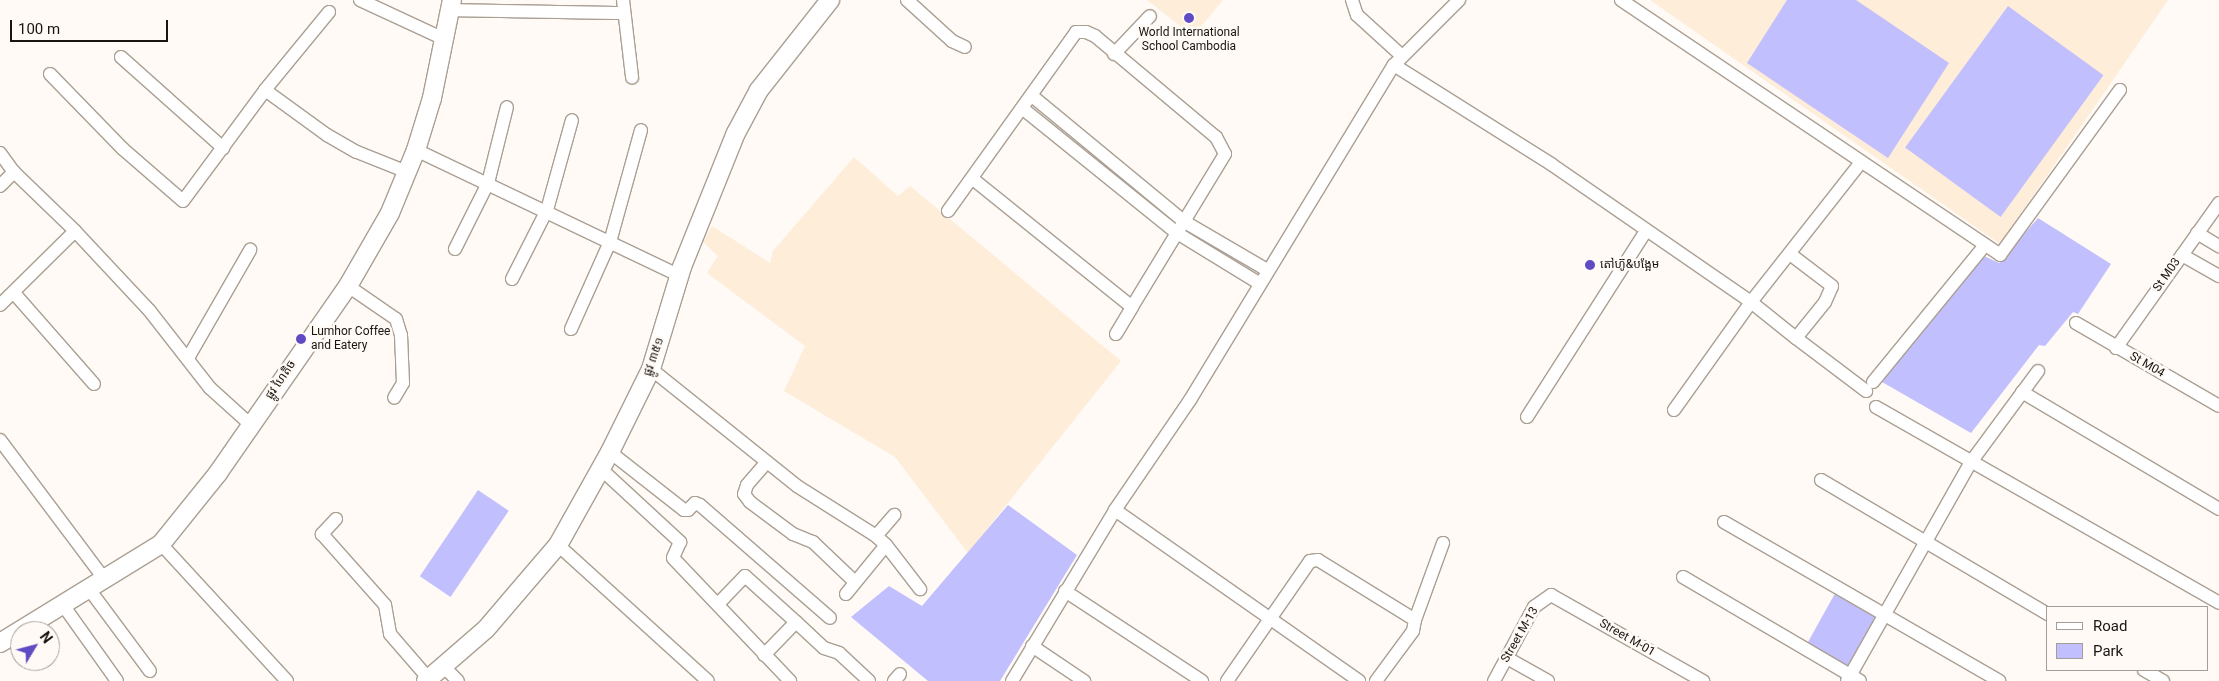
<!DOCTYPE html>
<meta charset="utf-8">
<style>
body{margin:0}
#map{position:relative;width:2219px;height:681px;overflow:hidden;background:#fffaf5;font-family:Roboto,"Noto Sans Khmer",sans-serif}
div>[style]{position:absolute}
.built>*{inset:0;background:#fdedd9}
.green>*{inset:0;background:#c1bffd;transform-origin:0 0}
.roads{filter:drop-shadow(1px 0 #aa9f93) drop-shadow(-1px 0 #aa9f93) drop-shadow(0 1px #aa9f93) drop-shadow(0 -1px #aa9f93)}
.street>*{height:12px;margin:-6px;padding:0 6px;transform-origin:6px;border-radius:6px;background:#fff}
.secondary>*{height:18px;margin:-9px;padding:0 9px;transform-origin:9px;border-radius:9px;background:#fff}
.dots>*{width:14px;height:14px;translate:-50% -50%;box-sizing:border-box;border:2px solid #fffaf5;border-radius:50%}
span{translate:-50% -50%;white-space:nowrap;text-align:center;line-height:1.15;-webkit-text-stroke:5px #fffaf5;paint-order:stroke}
.poi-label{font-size:12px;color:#191510}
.left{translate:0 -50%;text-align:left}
.street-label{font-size:12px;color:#191510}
.legend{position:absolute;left:2046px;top:606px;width:162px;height:65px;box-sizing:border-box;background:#fffaf5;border:1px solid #a39e99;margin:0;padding:6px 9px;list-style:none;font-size:15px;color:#191510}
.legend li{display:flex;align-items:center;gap:10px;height:25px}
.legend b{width:25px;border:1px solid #a39e99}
.north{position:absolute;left:10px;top:621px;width:50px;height:50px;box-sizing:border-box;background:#fffaf5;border:1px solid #a39e99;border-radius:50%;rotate:53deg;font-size:14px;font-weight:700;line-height:20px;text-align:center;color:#191510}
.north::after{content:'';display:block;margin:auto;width:18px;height:22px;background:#5f4bc4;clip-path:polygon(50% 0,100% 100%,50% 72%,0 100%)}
.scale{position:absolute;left:10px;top:20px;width:158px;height:22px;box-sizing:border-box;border:2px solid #191510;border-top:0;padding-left:6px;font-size:15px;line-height:18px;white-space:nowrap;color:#191510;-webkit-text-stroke:4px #fffaf5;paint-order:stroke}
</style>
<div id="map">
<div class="built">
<div style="clip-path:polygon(1147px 0,1223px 0,1193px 36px)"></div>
<div style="clip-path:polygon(1650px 0,2168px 0,2000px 244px)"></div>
<div style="clip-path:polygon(854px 157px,898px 196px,910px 186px,1121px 361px,968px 553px,895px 457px,784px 391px,805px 346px,707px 273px,718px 256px,703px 242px,712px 226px,770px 263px,773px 251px)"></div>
</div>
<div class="green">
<div style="clip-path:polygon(1787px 0,1856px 0,1949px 63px,1888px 158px,1747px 63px)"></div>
<div style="left:2008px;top:6px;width:118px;height:175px;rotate:36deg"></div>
<div style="clip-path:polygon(2038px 218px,2111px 264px,2078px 314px,2073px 312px,2045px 346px,2039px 345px,1971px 433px,1882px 382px,1982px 255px,1999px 263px)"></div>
<div style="left:478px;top:490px;width:37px;height:104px;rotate:34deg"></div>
<div style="clip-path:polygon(1008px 505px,1077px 555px,1000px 681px,928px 681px,851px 617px,889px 586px,922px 606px)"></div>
<div style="left:1838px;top:588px;width:53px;height:69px;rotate:29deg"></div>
</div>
<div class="roads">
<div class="street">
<div style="left:360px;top:0;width:93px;rotate:24.9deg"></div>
<div style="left:623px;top:0;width:78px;rotate:83.3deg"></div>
<div style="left:907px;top:0;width:61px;rotate:42.3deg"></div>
<div style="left:952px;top:41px;width:14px;rotate:25deg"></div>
<div style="left:1352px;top:0;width:16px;rotate:72deg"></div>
<div style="left:1357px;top:15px;width:59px;rotate:42.3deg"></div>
<div style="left:1621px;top:0;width:457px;rotate:33.9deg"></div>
<div style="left:2000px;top:255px;width:204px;rotate:-54deg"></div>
<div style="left:450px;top:10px;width:174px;rotate:1deg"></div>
<div style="left:329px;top:12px;width:101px;rotate:129.4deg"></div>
<div style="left:265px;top:90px;width:77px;rotate:36deg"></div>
<div style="left:327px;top:135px;width:34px;rotate:30deg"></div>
<div style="left:357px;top:152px;width:54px;rotate:21.8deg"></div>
<div style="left:1114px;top:54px;width:52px;rotate:-46.5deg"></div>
<div style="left:121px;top:57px;width:137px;rotate:41.7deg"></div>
<div style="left:1394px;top:65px;width:186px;rotate:32.2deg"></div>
<div style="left:1551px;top:164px;width:243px;rotate:34.6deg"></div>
<div style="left:1751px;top:302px;width:58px;rotate:38.7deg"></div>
<div style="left:1796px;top:338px;width:46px;rotate:-51.1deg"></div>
<div style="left:1825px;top:302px;width:17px;rotate:-66deg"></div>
<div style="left:1832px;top:286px;width:53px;rotate:-142.7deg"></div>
<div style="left:50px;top:74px;width:105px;rotate:45.8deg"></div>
<div style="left:123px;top:149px;width:79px;rotate:40.9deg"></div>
<div style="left:183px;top:201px;width:138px;rotate:-53.5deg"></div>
<div style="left:1032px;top:96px;width:198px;rotate:39.5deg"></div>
<div style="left:1185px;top:222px;width:95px;rotate:30.3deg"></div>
<div style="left:1022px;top:108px;width:199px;rotate:38.9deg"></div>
<div style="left:1177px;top:233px;width:96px;rotate:31.4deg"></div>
<div style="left:416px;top:150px;width:293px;rotate:25.5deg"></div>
<div style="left:0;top:153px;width:24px;rotate:54deg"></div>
<div style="left:14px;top:172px;width:85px;rotate:44deg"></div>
<div style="left:75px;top:231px;width:108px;rotate:46.9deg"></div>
<div style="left:149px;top:310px;width:99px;rotate:52deg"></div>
<div style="left:210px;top:388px;width:55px;rotate:42.1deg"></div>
<div style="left:0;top:186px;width:20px;rotate:-45deg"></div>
<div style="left:948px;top:211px;width:220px;rotate:-54.4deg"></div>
<div style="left:1076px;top:32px;width:10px"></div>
<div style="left:1086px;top:32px;width:10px;rotate:24deg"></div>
<div style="left:1095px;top:36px;width:158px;rotate:39.9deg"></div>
<div style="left:1216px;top:137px;width:19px;rotate:62deg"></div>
<div style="left:1225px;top:154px;width:179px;rotate:121.3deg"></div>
<div style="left:1132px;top:307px;width:204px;rotate:-141.2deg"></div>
<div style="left:2197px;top:233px;width:26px;rotate:31deg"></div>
<div style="left:455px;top:249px;width:74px;rotate:-63.4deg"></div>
<div style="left:488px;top:183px;width:78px;rotate:-76deg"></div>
<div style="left:2182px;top:255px;width:43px;rotate:29.6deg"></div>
<div style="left:512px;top:279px;width:77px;rotate:-63.1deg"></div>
<div style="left:547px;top:210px;width:93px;rotate:-74.5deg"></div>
<div style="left:348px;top:286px;width:58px;rotate:34.5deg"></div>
<div style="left:396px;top:319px;width:17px;rotate:73deg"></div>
<div style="left:401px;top:335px;width:48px;rotate:87.6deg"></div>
<div style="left:403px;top:383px;width:17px;rotate:121deg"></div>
<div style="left:14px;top:293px;width:121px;rotate:48.7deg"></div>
<div style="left:0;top:305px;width:105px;rotate:-44.6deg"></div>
<div style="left:2076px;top:323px;width:165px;rotate:30.1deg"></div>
<div style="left:571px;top:329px;width:95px;rotate:-65.9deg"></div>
<div style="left:610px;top:242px;width:116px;rotate:-74.5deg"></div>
<div style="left:1116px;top:334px;width:31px;rotate:-59deg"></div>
<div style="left:1796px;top:338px;width:88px;rotate:37.1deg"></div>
<div style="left:2116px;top:348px;width:178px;rotate:-54.6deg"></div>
<div style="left:188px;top:358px;width:125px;rotate:-60.1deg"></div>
<div style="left:651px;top:369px;width:187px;rotate:38.7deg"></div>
<div style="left:797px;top:486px;width:93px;rotate:32.3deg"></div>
<div style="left:876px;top:536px;width:13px;rotate:42deg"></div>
<div style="left:886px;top:545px;width:56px;rotate:52.3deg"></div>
<div style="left:1873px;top:382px;width:177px;rotate:-50.7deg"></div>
<div style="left:2022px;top:392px;width:229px;rotate:30.7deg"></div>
<div style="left:1876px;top:407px;width:395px;rotate:29.7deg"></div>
<div style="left:1674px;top:410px;width:133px;rotate:-54.5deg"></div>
<div style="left:1751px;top:302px;width:178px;rotate:-51.8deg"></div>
<div style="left:1527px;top:417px;width:221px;rotate:-57.4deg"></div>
<div style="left:0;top:440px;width:175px;rotate:53.1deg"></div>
<div style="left:610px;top:452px;width:94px;rotate:38.1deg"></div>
<div style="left:684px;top:510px;width:4px"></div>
<div style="left:688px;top:510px;width:10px;rotate:-45deg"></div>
<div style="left:695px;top:503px;width:5px;rotate:22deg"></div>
<div style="left:700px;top:505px;width:172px;rotate:41deg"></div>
<div style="left:766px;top:463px;width:29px;rotate:131deg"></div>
<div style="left:747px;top:485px;width:9px;rotate:108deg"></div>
<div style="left:744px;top:494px;width:10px;rotate:53deg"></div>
<div style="left:750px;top:502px;width:54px;rotate:36.7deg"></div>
<div style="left:793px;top:534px;width:22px;rotate:22deg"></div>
<div style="left:813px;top:542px;width:57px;rotate:43.6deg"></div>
<div style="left:601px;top:469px;width:108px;rotate:42.7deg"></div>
<div style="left:680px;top:542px;width:17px;rotate:114deg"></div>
<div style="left:673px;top:558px;width:170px;rotate:46.4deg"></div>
<div style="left:1821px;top:480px;width:264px;rotate:30.6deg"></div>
<div style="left:1115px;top:510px;width:298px;rotate:35deg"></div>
<div style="left:336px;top:519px;width:21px;rotate:133deg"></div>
<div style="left:322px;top:534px;width:95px;rotate:48.4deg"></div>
<div style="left:385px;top:605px;width:29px;rotate:80deg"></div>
<div style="left:390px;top:634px;width:60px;rotate:49.1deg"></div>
<div style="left:1724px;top:522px;width:318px;rotate:30deg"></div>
<div style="left:876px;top:536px;width:28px;rotate:-49deg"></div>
<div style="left:161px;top:544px;width:186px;rotate:47.4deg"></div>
<div style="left:558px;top:545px;width:202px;rotate:42.2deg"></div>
<div style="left:1683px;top:577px;width:205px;rotate:30.4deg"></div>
<div style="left:89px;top:589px;width:102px;rotate:53.4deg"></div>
<div style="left:1065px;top:591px;width:164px;rotate:33.3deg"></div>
<div style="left:846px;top:594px;width:63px;rotate:-50.8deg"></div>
<div style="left:718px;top:604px;width:39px;rotate:-46deg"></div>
<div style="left:745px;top:576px;width:69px;rotate:42deg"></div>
<div style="left:63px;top:605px;width:93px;rotate:54.6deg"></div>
<div style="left:1032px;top:646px;width:63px;rotate:33.9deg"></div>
<div style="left:764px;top:655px;width:46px;rotate:-45.9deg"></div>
<div style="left:796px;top:622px;width:38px;rotate:43deg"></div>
<div style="left:824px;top:648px;width:16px;rotate:18deg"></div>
<div style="left:839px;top:653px;width:41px;rotate:43deg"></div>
<div style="left:1507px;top:658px;width:47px;rotate:29.3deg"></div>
<div style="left:445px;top:668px;width:18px;rotate:45deg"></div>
<div style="left:2144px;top:670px;width:22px;rotate:30deg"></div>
<div style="left:894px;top:681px;width:9px;rotate:-49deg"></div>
<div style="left:1012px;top:681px;width:200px;rotate:-58.9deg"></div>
<div style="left:1115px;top:510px;width:133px;rotate:-55.7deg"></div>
<div style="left:1190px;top:400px;width:392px;rotate:-58.7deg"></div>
<div style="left:1394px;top:65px;width:92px;rotate:-45deg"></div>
<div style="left:1227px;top:681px;width:146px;rotate:-55.3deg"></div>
<div style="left:1310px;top:561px;width:8px;rotate:-7deg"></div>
<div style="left:1318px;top:560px;width:114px;rotate:31.7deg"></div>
<div style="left:1415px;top:620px;width:82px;rotate:-70deg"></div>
<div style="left:1376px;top:681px;width:62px;rotate:-53.5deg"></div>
<div style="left:1413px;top:631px;width:11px;rotate:-80deg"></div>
<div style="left:1494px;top:681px;width:84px;rotate:-61.6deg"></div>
<div style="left:1534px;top:607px;width:21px;rotate:-35deg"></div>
<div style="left:1551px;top:595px;width:175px;rotate:29.5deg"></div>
<div style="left:1847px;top:681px;width:252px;rotate:-60.5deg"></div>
<div style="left:1971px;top:462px;width:113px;rotate:-53.6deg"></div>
</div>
<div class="secondary">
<div style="left:0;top:643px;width:189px;rotate:-31.6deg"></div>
<div style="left:161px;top:544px;width:91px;rotate:-51.2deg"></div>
<div style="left:218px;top:473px;width:228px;rotate:-55.2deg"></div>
<div style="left:348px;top:286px;width:84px;rotate:-60.1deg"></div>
<div style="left:390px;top:213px;width:68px;rotate:-67.6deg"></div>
<div style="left:416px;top:150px;width:54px;rotate:-72.9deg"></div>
<div style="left:432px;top:98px;width:100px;rotate:-78.5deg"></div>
<div style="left:426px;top:681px;width:79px;rotate:-40.9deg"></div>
<div style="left:486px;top:629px;width:111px;rotate:-49.4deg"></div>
<div style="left:558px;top:545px;width:107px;rotate:-60.8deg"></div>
<div style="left:610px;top:452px;width:93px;rotate:-63.7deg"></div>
<div style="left:651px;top:369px;width:107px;rotate:-73.1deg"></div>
<div style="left:682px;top:267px;width:144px;rotate:-68.1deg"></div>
<div style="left:736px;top:133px;width:49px;rotate:-61.9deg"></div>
<div style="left:759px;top:90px;width:115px;rotate:-51.7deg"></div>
</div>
</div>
<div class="dots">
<div style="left:1189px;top:18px;background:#5f4bc4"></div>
<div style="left:1590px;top:265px;background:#5f4bc4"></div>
<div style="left:301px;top:339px;background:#5f4bc4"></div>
</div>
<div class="poi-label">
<span style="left:1189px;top:40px">World International<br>School Cambodia</span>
<span class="left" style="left:1600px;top:265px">តៅហ៊ូ&amp;បង្អែម</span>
<span class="left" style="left:311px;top:339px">Lumhor Coffee<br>and Eatery</span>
</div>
<div class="street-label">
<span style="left:2167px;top:275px;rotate:-55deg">St M03</span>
<span style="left:654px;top:357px;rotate:-71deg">ផ្លូវ ៣៥១</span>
<span style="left:2147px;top:365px;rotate:30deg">St M04</span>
<span style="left:281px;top:380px;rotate:-56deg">ផ្លូវ ហៃតិច</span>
<span style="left:1520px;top:635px;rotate:-60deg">Street M-13</span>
<span style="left:1627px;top:638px;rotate:30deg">Street M-01</span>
</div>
<ul class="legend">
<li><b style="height:6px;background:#fff"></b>Road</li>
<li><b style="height:14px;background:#c1bffd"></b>Park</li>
</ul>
<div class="north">N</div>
<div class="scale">100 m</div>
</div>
